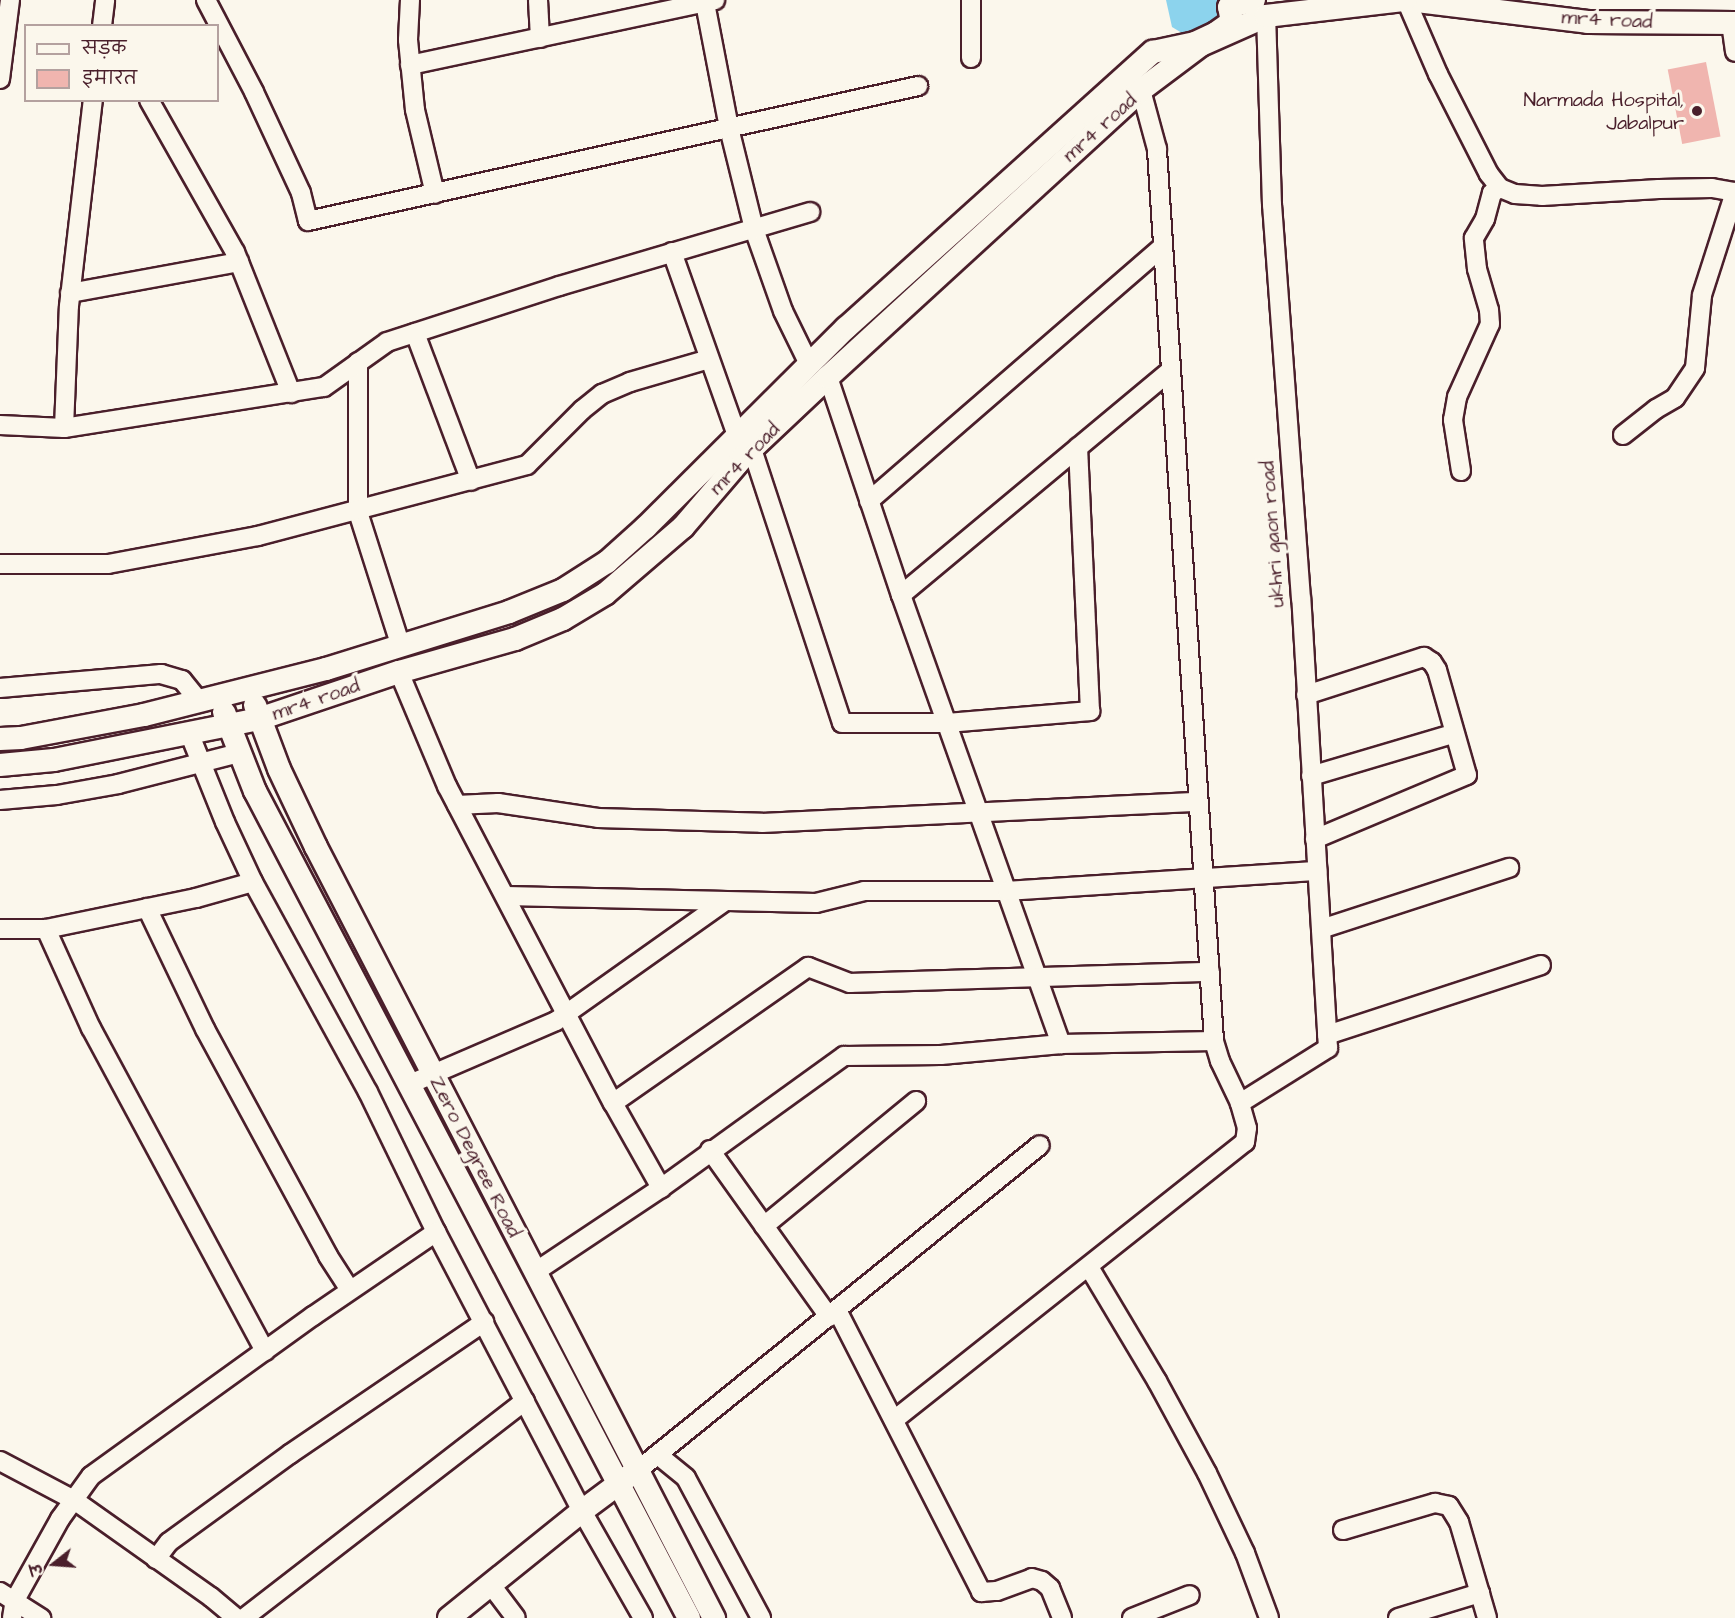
<!DOCTYPE html>
<meta charset="utf-8">
<style>
body{margin:0}
#map{position:relative;width:1735px;height:1618px;overflow:hidden;background:#fbf7ec;font-family:"Architects Daughter","Playpen Sans Deva",sans-serif}
div>[style]{position:absolute}
.water>*{inset:0;background:#8cd3ed}
.building>*{inset:0;background:#f0b5af;transform-origin:0 0}
.roads{filter:drop-shadow(2px 0 #4a1f2b) drop-shadow(-2px 0 #4a1f2b) drop-shadow(0 2px #4a1f2b) drop-shadow(0 -2px #4a1f2b)}
.minor>*{height:18px;margin:-9px;padding:0 9px;transform-origin:9px;border-radius:9px;background:#fbf7ec}
.tertiary>*{height:22px;margin:-11px;padding:0 11px;transform-origin:11px;border-radius:11px;background:#fbf7ec}
.dots>*{width:16px;height:16px;translate:-50% -50%;box-sizing:border-box;border:3px solid #fbf7ec;border-radius:50%}
span{translate:-50% -50%;white-space:nowrap;text-align:center;line-height:1.15;-webkit-text-stroke:6px #fbf7ec;paint-order:stroke}
.street-label{font-size:20px;color:#4a1f2b}
.poi-label{font-size:20px;color:#4a1f2b}
.right{translate:-100% -50%;text-align:right}
.legend{position:absolute;left:24px;top:24px;width:195px;height:78px;box-sizing:border-box;background:#fbf7ec;border:2px solid #b4a19f;margin:0;padding:8px 10px;list-style:none;font-size:18px;color:#4a1f2b}
.legend li{display:flex;align-items:center;gap:12px;height:30px}
.legend b{width:30px;border:2px solid #b4a19f}
.north{position:absolute;left:24px;top:1534px;width:60px;height:60px;-webkit-text-stroke:4px #fbf7ec;paint-order:stroke;rotate:253deg;font-size:16px;font-weight:700;line-height:24px;text-align:center;color:#4a1f2b}
.north::after{content:'';display:block;margin:auto;width:21px;height:27px;background:#4a1f2b;clip-path:polygon(50% 0,100% 100%,50% 72%,0 100%)}
</style>
<div id="map">
<div class="water">
<div style="clip-path:polygon(1166px 0,1225px 0,1223px 19px,1197px 35px,1182px 33px,1172px 27px)"></div>
</div>
<div class="building">
<div style="left:1706px;top:62px;width:76px;height:39px;rotate:79deg"></div>
</div>
<div class="roads">
<div class="minor">
<div style="left:206px;top:0;width:104px;rotate:62.4deg"></div>
<div style="left:254px;top:92px;width:111px;rotate:65deg"></div>
<div style="left:301px;top:193px;width:29px;rotate:76deg"></div>
<div style="left:308px;top:221px;width:625px;rotate:-12.48deg"></div>
<div style="left:410px;top:0;width:40px;rotate:92.9deg"></div>
<div style="left:408px;top:40px;width:70px;rotate:84.3deg"></div>
<div style="left:415px;top:110px;width:86px;rotate:76.6deg"></div>
<div style="left:538px;top:0;width:38px;rotate:87deg"></div>
<div style="left:1406px;top:0;width:81px;rotate:66.6deg"></div>
<div style="left:1438px;top:74px;width:112px;rotate:63deg"></div>
<div style="left:1489px;top:174px;width:18px;rotate:52deg"></div>
<div style="left:1500px;top:188px;width:16px;rotate:22deg"></div>
<div style="left:1515px;top:194px;width:27px;rotate:4deg"></div>
<div style="left:1542px;top:196px;width:117px;rotate:-3.4deg"></div>
<div style="left:1659px;top:189px;width:53px;rotate:-1.1deg"></div>
<div style="left:1712px;top:188px;width:23px;rotate:10deg"></div>
<div style="left:705px;top:3px;width:127px;rotate:79.1deg"></div>
<div style="left:729px;top:128px;width:104px;rotate:76.1deg"></div>
<div style="left:754px;top:229px;width:87px;rotate:70.5deg"></div>
<div style="left:783px;top:311px;width:59px;rotate:63.9deg"></div>
<div style="left:1731px;top:23px;width:29px;rotate:82deg"></div>
<div style="left:102px;top:26px;width:26px;rotate:-83deg"></div>
<div style="left:971px;top:58px;width:58px;rotate:-90deg"></div>
<div style="left:410px;top:65px;width:312px;rotate:-12deg"></div>
<div style="left:0;top:79px;width:80px;rotate:-82.8deg"></div>
<div style="left:149px;top:100px;width:175px;rotate:60.5deg"></div>
<div style="left:235px;top:252px;width:152px;rotate:68.3deg"></div>
<div style="left:672px;top:252px;width:195px;rotate:70.5deg"></div>
<div style="left:70px;top:293px;width:172px;rotate:-10.4deg"></div>
<div style="left:415px;top:333px;width:158px;rotate:69.3deg"></div>
<div style="left:358px;top:362px;width:150px;rotate:90deg"></div>
<div style="left:358px;top:512px;width:139px;rotate:72.3deg"></div>
<div style="left:828px;top:377px;width:230px;rotate:71.5deg"></div>
<div style="left:901px;top:595px;width:477px;rotate:70.4deg"></div>
<div style="left:0;top:425px;width:64px;rotate:2.7deg"></div>
<div style="left:64px;top:428px;width:263px;rotate:-9deg"></div>
<div style="left:324px;top:387px;width:77px;rotate:-35.5deg"></div>
<div style="left:387px;top:342px;width:181px;rotate:-18deg"></div>
<div style="left:559px;top:286px;width:262px;rotate:-16.4deg"></div>
<div style="left:64px;top:428px;width:122px;rotate:-87.7deg"></div>
<div style="left:69px;top:306px;width:207px;rotate:-83.4deg"></div>
<div style="left:1623px;top:435px;width:42px;rotate:-38.2deg"></div>
<div style="left:1656px;top:409px;width:22px;rotate:-30deg"></div>
<div style="left:1675px;top:398px;width:36px;rotate:-56deg"></div>
<div style="left:1695px;top:368px;width:73px;rotate:-84.5deg"></div>
<div style="left:1702px;top:295px;width:108px;rotate:-72.2deg"></div>
<div style="left:752px;top:449px;width:288px;rotate:71.8deg"></div>
<div style="left:842px;top:723px;width:105px"></div>
<div style="left:947px;top:723px;width:144px;rotate:-4.8deg"></div>
<div style="left:1090px;top:711px;width:264px;rotate:-92.6deg"></div>
<div style="left:1461px;top:471px;width:52px;rotate:-98.9deg"></div>
<div style="left:1453px;top:420px;width:23px;rotate:-80deg"></div>
<div style="left:1457px;top:397px;width:80px;rotate:-65.7deg"></div>
<div style="left:1490px;top:324px;width:14px;rotate:-94deg"></div>
<div style="left:1489px;top:310px;width:43px;rotate:-106.3deg"></div>
<div style="left:1477px;top:269px;width:31px;rotate:-96deg"></div>
<div style="left:1474px;top:238px;width:22px;rotate:-60deg"></div>
<div style="left:1485px;top:219px;width:27px;rotate:-75deg"></div>
<div style="left:1492px;top:193px;width:9px;rotate:-32deg"></div>
<div style="left:869px;top:501px;width:389px;rotate:-40.9deg"></div>
<div style="left:0;top:564px;width:108px"></div>
<div style="left:108px;top:564px;width:153px;rotate:-10.6deg"></div>
<div style="left:258px;top:536px;width:278px;rotate:-14.8deg"></div>
<div style="left:527px;top:465px;width:78px;rotate:-45deg"></div>
<div style="left:582px;top:410px;width:26px;rotate:-39deg"></div>
<div style="left:602px;top:394px;width:30px;rotate:-23deg"></div>
<div style="left:630px;top:382px;width:82px;rotate:-16.2deg"></div>
<div style="left:901px;top:595px;width:350px;rotate:-39.8deg"></div>
<div style="left:399px;top:672px;width:124px;rotate:67.2deg"></div>
<div style="left:447px;top:786px;width:358px;rotate:62.4deg"></div>
<div style="left:613px;top:1103px;width:98px;rotate:60.5deg"></div>
<div style="left:0;top:688px;width:162px;rotate:-5deg"></div>
<div style="left:161px;top:674px;width:22px;rotate:16deg"></div>
<div style="left:182px;top:680px;width:27px;rotate:51deg"></div>
<div style="left:1306px;top:695px;width:124px;rotate:-17.9deg"></div>
<div style="left:1424px;top:657px;width:9px;rotate:32deg"></div>
<div style="left:1432px;top:662px;width:9px;rotate:58deg"></div>
<div style="left:1437px;top:670px;width:109px;rotate:74.1deg"></div>
<div style="left:1467px;top:775px;width:165px;rotate:157.2deg"></div>
<div style="left:190px;top:735px;width:94px;rotate:68.1deg"></div>
<div style="left:225px;top:822px;width:66px;rotate:65deg"></div>
<div style="left:253px;top:882px;width:239px;rotate:61.3deg"></div>
<div style="left:368px;top:1092px;width:156px;rotate:64.1deg"></div>
<div style="left:436px;top:1232px;width:315px;rotate:62.4deg"></div>
<div style="left:582px;top:1511px;width:123px;rotate:60.3deg"></div>
<div style="left:1311px;top:776px;width:148px;rotate:-16.5deg"></div>
<div style="left:0;top:800px;width:57px;rotate:-5deg"></div>
<div style="left:57px;top:795px;width:62px;rotate:-10.2deg"></div>
<div style="left:118px;top:784px;width:125px;rotate:-14.4deg"></div>
<div style="left:457px;top:805px;width:41px;rotate:-2.8deg"></div>
<div style="left:498px;top:803px;width:101px;rotate:8.5deg"></div>
<div style="left:598px;top:818px;width:164px;rotate:1.7deg"></div>
<div style="left:762px;top:823px;width:437px;rotate:-2.8deg"></div>
<div style="left:506px;top:896px;width:310px;rotate:1.3deg"></div>
<div style="left:816px;top:903px;width:49px;rotate:-14deg"></div>
<div style="left:864px;top:891px;width:143px"></div>
<div style="left:1007px;top:891px;width:311px;rotate:-3.7deg"></div>
<div style="left:147px;top:908px;width:134px;rotate:64.4deg"></div>
<div style="left:205px;top:1029px;width:258px;rotate:61.5deg"></div>
<div style="left:328px;top:1256px;width:40px;rotate:57.1deg"></div>
<div style="left:0;top:929px;width:46px"></div>
<div style="left:46px;top:929px;width:153px;rotate:-11.7deg"></div>
<div style="left:196px;top:898px;width:59px;rotate:-15.7deg"></div>
<div style="left:46px;top:929px;width:109px;rotate:65.6deg"></div>
<div style="left:91px;top:1028px;width:367px;rotate:61.7deg"></div>
<div style="left:1321px;top:929px;width:198px;rotate:-18deg"></div>
<div style="left:1327px;top:1035px;width:225px;rotate:-18.1deg"></div>
<div style="left:410px;top:1084px;width:159px;rotate:-23.3deg"></div>
<div style="left:556px;top:1021px;width:206px;rotate:-35.3deg"></div>
<div style="left:613px;top:1103px;width:238px;rotate:-34.9deg"></div>
<div style="left:808px;top:967px;width:45px;rotate:20.9deg"></div>
<div style="left:850px;top:983px;width:360px;rotate:-1.8deg"></div>
<div style="left:1240px;top:1103px;width:104px;rotate:-32deg"></div>
<div style="left:1328px;top:1048px;width:450px;rotate:-93.4deg"></div>
<div style="left:1301px;top:599px;width:395px;rotate:-94.2deg"></div>
<div style="left:1272px;top:205px;width:189px;rotate:-91.8deg"></div>
<div style="left:710px;top:1150px;width:205px;rotate:54.5deg"></div>
<div style="left:764px;top:1226px;width:197px;rotate:-39.4deg"></div>
<div style="left:1089px;top:1267px;width:133px;rotate:59.2deg"></div>
<div style="left:1157px;top:1381px;width:105px;rotate:61.5deg"></div>
<div style="left:1207px;top:1473px;width:89px;rotate:64.6deg"></div>
<div style="left:1245px;top:1553px;width:69px;rotate:69.7deg"></div>
<div style="left:535px;top:1272px;width:151px;rotate:-33.7deg"></div>
<div style="left:661px;top:1188px;width:226px;rotate:-35.8deg"></div>
<div style="left:844px;top:1056px;width:97px;rotate:-0.6deg"></div>
<div style="left:941px;top:1055px;width:121px;rotate:-5.2deg"></div>
<div style="left:1061px;top:1044px;width:153px;rotate:-1.1deg"></div>
<div style="left:837px;top:1310px;width:317px;rotate:62.9deg"></div>
<div style="left:981px;top:1592px;width:16px;rotate:-4deg"></div>
<div style="left:997px;top:1591px;width:37px;rotate:-20deg"></div>
<div style="left:1032px;top:1578px;width:10px;rotate:17deg"></div>
<div style="left:1042px;top:1581px;width:11px;rotate:41deg"></div>
<div style="left:1050px;top:1588px;width:32px;rotate:68deg"></div>
<div style="left:894px;top:1420px;width:448px;rotate:-38.4deg"></div>
<div style="left:1245px;top:1142px;width:14px;rotate:-82deg"></div>
<div style="left:1247px;top:1128px;width:26px;rotate:-106deg"></div>
<div style="left:1240px;top:1103px;width:47px;rotate:-115.5deg"></div>
<div style="left:1220px;top:1061px;width:21px;rotate:-107deg"></div>
<div style="left:1214px;top:1041px;width:894px;rotate:-93.66deg"></div>
<div style="left:1157px;top:149px;width:61px;rotate:-105.2deg"></div>
<div style="left:658px;top:1455px;width:36px;rotate:39deg"></div>
<div style="left:686px;top:1478px;width:159px;rotate:61.8deg"></div>
<div style="left:0;top:1461px;width:84px;rotate:27.8deg"></div>
<div style="left:74px;top:1500px;width:168px;rotate:35.3deg"></div>
<div style="left:211px;top:1597px;width:33px;rotate:40deg"></div>
<div style="left:637px;top:1471px;width:518px;rotate:-38.97deg"></div>
<div style="left:1343px;top:1530px;width:96px;rotate:-16.4deg"></div>
<div style="left:1435px;top:1503px;width:14px;rotate:12deg"></div>
<div style="left:1449px;top:1506px;width:19px;rotate:58deg"></div>
<div style="left:1459px;top:1522px;width:100px;rotate:73.7deg"></div>
<div style="left:156px;top:1559px;width:21px;rotate:-53deg"></div>
<div style="left:169px;top:1542px;width:150px;rotate:-36deg"></div>
<div style="left:290px;top:1454px;width:235px;rotate:-34.2deg"></div>
<div style="left:491px;top:1585px;width:41px;rotate:52.9deg"></div>
<div style="left:0;top:1592px;width:49px;rotate:32.4deg"></div>
<div style="left:12px;top:1618px;width:18px;rotate:-81deg"></div>
<div style="left:15px;top:1600px;width:93px;rotate:-60.9deg"></div>
<div style="left:60px;top:1519px;width:53px;rotate:-54.2deg"></div>
<div style="left:91px;top:1476px;width:274px;rotate:-35.8deg"></div>
<div style="left:313px;top:1316px;width:149px;rotate:-34.3deg"></div>
<div style="left:244px;top:1618px;width:355px;rotate:-37.7deg"></div>
<div style="left:1132px;top:1618px;width:62px;rotate:-21.6deg"></div>
<div style="left:1398px;top:1618px;width:86px;rotate:-17deg"></div>
</div>
<div class="tertiary">
<div style="left:1409px;top:0;width:180px;rotate:7deg"></div>
<div style="left:1588px;top:22px;width:147px;rotate:0.4deg"></div>
<div style="left:255px;top:705px;width:68px;rotate:69.4deg"></div>
<div style="left:279px;top:769px;width:86px;rotate:64.6deg"></div>
<div style="left:316px;top:847px;width:868px;rotate:62.7deg"></div>
<div style="left:224px;top:712px;width:85px;rotate:68.6deg"></div>
<div style="left:255px;top:791px;width:934px;rotate:62.31deg"></div>
<div style="left:0;top:739px;width:21px;rotate:-3deg"></div>
<div style="left:21px;top:738px;width:125px;rotate:-10.6deg"></div>
<div style="left:144px;top:715px;width:188px;rotate:-14.2deg"></div>
<div style="left:326px;top:669px;width:192px;rotate:-17.3deg"></div>
<div style="left:509px;top:612px;width:58px;rotate:-22.2deg"></div>
<div style="left:563px;top:590px;width:52px;rotate:-32.5deg"></div>
<div style="left:607px;top:562px;width:52px;rotate:-41.9deg"></div>
<div style="left:646px;top:527px;width:282px;rotate:-44.9deg"></div>
<div style="left:846px;top:328px;width:413px;rotate:-42deg"></div>
<div style="left:1153px;top:52px;width:43px;rotate:-12.1deg"></div>
<div style="left:1195px;top:43px;width:23px;rotate:-25deg"></div>
<div style="left:1216px;top:33px;width:19px;rotate:-35deg"></div>
<div style="left:1232px;top:22px;width:15px;rotate:-101deg"></div>
<div style="left:1229px;top:7px;width:26px;rotate:-16deg"></div>
<div style="left:0;top:765px;width:54px;rotate:-5.3deg"></div>
<div style="left:54px;top:760px;width:209px;rotate:-11.3deg"></div>
<div style="left:259px;top:719px;width:148px;rotate:-18.6deg"></div>
<div style="left:399px;top:672px;width:121px;rotate:-15.9deg"></div>
<div style="left:515px;top:639px;width:52px;rotate:-22.6deg"></div>
<div style="left:563px;top:619px;width:49px;rotate:-30.8deg"></div>
<div style="left:605px;top:594px;width:103px;rotate:-40.7deg"></div>
<div style="left:683px;top:527px;width:92px;rotate:-49.4deg"></div>
<div style="left:743px;top:457px;width:117px;rotate:-43.3deg"></div>
<div style="left:828px;top:377px;width:425px;rotate:-42.5deg"></div>
<div style="left:1141px;top:90px;width:75px;rotate:-36.9deg"></div>
<div style="left:1201px;top:45px;width:71px;rotate:-24deg"></div>
<div style="left:1266px;top:16px;width:140px;rotate:-6.6deg"></div>
<div style="left:449px;top:1618px;width:171px;rotate:-38.8deg"></div>
<div style="left:582px;top:1511px;width:59px;rotate:-36.7deg"></div>
</div>
</div>
<div class="dots">
<div style="left:1697px;top:111px;background:#4a1f2b"></div>
</div>
<div class="street-label">
<span style="left:1607px;top:20px;rotate:3deg">mr4 road</span>
<span style="left:1100px;top:128px;rotate:-42deg">mr4 road</span>
<span style="left:745px;top:459px;rotate:-46deg">mr4 road</span>
<span style="left:1273px;top:534px;rotate:-94deg">ukhri gaon road</span>
<span style="left:316px;top:700px;rotate:-19deg">mr4 road</span>
<span style="left:475px;top:1157px;rotate:63deg">Zero Degree Road</span>
</div>
<div class="poi-label">
<span class="right" style="left:1684px;top:112px">Narmada Hospital,<br>Jabalpur</span>
</div>
<ul class="legend">
<li><b style="height:8px;background:#fbf7ec"></b>सड़क</li>
<li><b style="height:16px;background:#f0b5af"></b>इमारत</li>
</ul>
<div class="north">उ</div>
</div>
